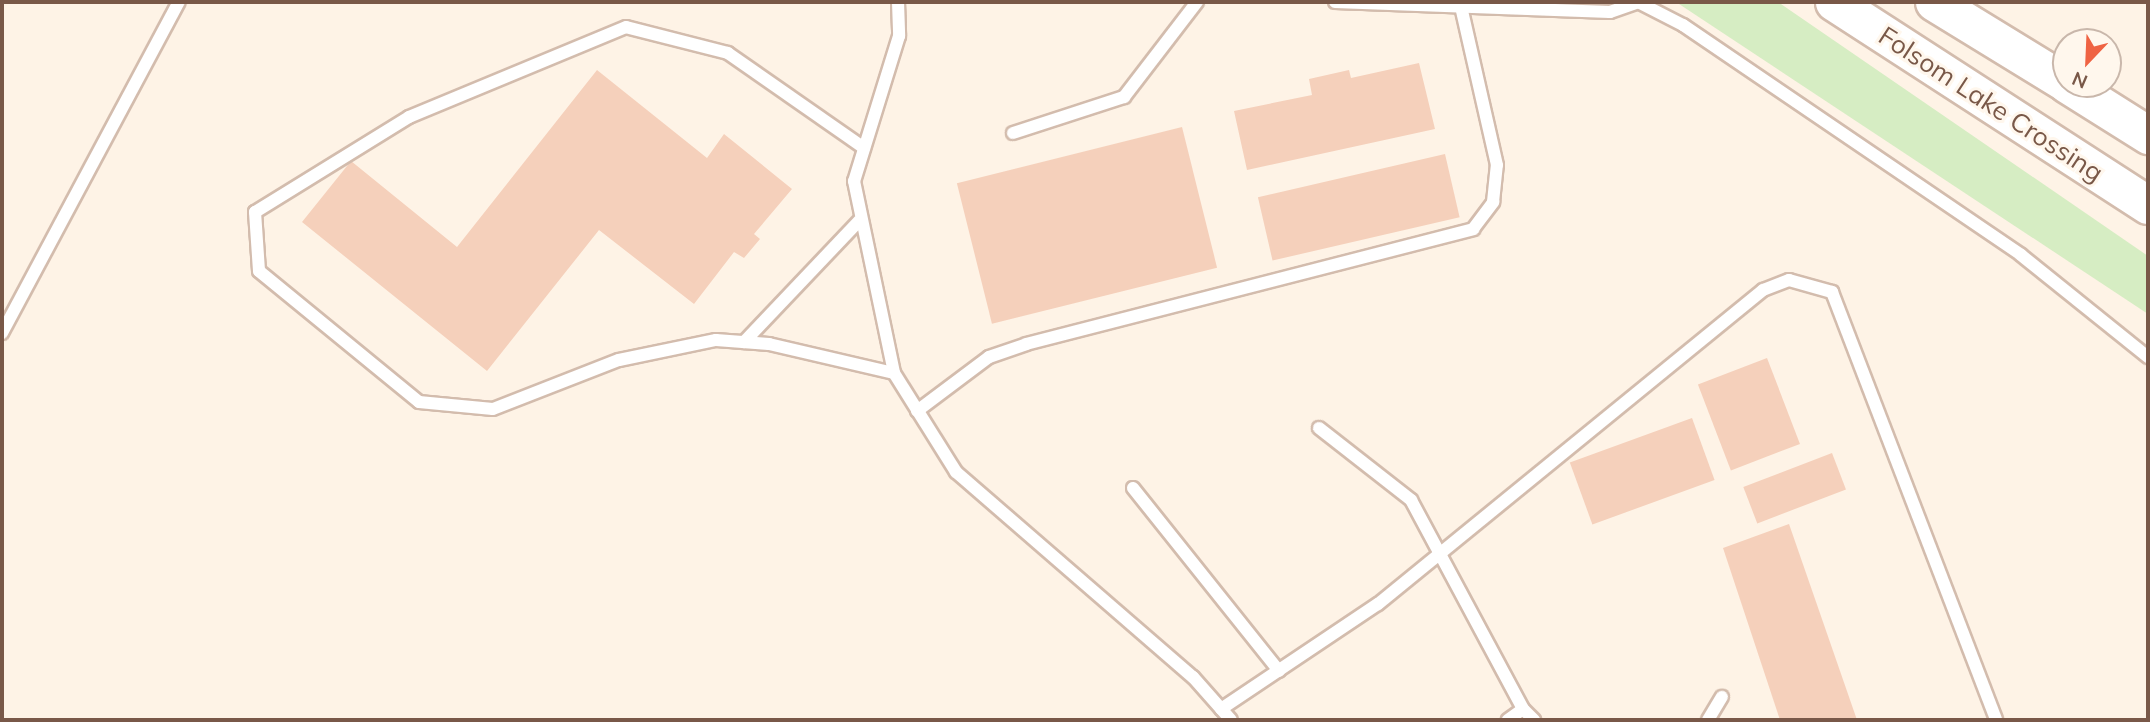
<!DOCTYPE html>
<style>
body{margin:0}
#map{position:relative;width:2150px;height:722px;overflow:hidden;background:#fef3e6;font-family:Mulish,sans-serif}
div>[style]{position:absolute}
.green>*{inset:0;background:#d6edc3}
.building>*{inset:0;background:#f5d0bb;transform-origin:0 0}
.roads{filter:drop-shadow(2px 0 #d3bcad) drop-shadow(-2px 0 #d3bcad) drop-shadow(0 2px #d3bcad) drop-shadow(0 -2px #d3bcad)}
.service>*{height:12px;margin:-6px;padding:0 6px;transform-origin:6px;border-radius:6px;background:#fff}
.secondary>*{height:37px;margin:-18.5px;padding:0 18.5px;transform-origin:18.5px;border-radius:18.5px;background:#fff}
span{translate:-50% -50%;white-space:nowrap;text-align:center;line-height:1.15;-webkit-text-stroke:6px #fff7ed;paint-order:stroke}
.street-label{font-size:26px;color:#795848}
.frame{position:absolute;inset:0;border:4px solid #795848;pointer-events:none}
.north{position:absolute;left:2052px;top:28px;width:70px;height:70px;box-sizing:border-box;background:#fff7ed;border:2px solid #c9b7ab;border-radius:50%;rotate:203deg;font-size:19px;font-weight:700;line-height:28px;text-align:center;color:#795848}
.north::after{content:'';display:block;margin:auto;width:24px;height:32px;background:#ef6343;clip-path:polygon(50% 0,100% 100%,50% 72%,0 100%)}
</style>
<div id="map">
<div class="green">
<div style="clip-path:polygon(1676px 2px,1778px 2px,2148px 256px,2148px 314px)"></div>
</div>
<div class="building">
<div style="clip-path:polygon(1419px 63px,1435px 129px,1247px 170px,1234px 111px,1312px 95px,1309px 79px,1349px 70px,1351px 78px)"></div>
<div style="clip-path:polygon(597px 70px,707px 158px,724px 134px,792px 189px,754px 234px,760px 239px,744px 258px,734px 252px,694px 304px,599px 230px,487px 371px,302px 222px,351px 161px,457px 247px)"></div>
<div style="left:1182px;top:127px;width:145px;height:232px;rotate:76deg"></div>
<div style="left:1445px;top:154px;width:65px;height:192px;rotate:77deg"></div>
<div style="left:1767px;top:358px;width:92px;height:74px;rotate:69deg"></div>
<div style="left:1692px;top:418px;width:66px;height:130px;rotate:70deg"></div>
<div style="left:1832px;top:453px;width:39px;height:95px;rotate:69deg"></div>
<div style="clip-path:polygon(1789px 524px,1857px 720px,1780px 720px,1723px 548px)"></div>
</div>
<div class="roads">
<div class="service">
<div style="left:898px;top:2px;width:34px;rotate:88deg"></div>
<div style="left:899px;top:36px;width:152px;rotate:107.2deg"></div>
<div style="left:854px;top:181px;width:196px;rotate:78.2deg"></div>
<div style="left:894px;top:373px;width:117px;rotate:57.9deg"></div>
<div style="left:956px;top:472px;width:313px;rotate:40.9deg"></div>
<div style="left:1193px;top:677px;width:57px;rotate:48.5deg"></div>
<div style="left:1335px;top:2px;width:275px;rotate:2.1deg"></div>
<div style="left:1610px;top:12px;width:31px;rotate:-19deg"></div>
<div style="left:1638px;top:2px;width:51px;rotate:27.1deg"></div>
<div style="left:1683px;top:25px;width:409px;rotate:34.2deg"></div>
<div style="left:2021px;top:255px;width:163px;rotate:38.8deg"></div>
<div style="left:1013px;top:133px;width:117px;rotate:-18deg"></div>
<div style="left:1124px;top:97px;width:120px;rotate:-52.5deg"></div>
<div style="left:864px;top:148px;width:166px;rotate:-145.1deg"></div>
<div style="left:728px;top:53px;width:105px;rotate:-165.7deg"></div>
<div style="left:626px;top:27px;width:235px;rotate:157.5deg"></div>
<div style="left:409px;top:117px;width:181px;rotate:148.3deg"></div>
<div style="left:255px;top:212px;width:59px;rotate:86.1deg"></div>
<div style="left:259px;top:271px;width:207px;rotate:39.3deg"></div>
<div style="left:419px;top:402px;width:74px;rotate:5.4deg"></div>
<div style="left:493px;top:409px;width:135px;rotate:-21.3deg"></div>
<div style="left:619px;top:360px;width:99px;rotate:-11.7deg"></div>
<div style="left:716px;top:340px;width:53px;rotate:4.3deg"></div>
<div style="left:769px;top:344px;width:128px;rotate:13.1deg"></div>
<div style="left:2px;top:333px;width:375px;rotate:-61.9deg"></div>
<div style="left:744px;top:342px;width:167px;rotate:-46.5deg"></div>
<div style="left:917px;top:411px;width:90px;rotate:-36.9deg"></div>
<div style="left:989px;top:357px;width:39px;rotate:-19deg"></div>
<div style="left:1026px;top:344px;width:462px;rotate:-14.4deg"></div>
<div style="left:1473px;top:229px;width:34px;rotate:-53deg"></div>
<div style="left:1493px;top:202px;width:37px;rotate:-84deg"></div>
<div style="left:1497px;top:165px;width:167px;rotate:-102.8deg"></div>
<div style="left:1319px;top:428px;width:117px;rotate:38deg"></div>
<div style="left:1411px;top:500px;width:237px;rotate:61.8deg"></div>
<div style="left:1523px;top:709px;width:19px;rotate:144deg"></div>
<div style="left:1133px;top:488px;width:234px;rotate:51.4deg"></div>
<div style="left:1221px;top:709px;width:189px;rotate:-33.8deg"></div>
<div style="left:1378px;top:604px;width:497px;rotate:-39.2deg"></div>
<div style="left:1763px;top:290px;width:28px;rotate:-21deg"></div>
<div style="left:1789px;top:280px;width:45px;rotate:15.6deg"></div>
<div style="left:1832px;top:292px;width:458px;rotate:69deg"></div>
<div style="left:1523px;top:709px;width:16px;rotate:45deg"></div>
<div style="left:1708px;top:720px;width:27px;rotate:-59deg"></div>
</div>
<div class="secondary">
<div style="left:1834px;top:2px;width:374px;rotate:32.9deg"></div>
<div style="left:1934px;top:2px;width:155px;rotate:31.5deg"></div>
<div style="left:2067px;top:84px;width:96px;rotate:32.2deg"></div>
</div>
</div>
<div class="street-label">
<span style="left:1991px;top:104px;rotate:33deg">Folsom Lake Crossing</span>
</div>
<div class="frame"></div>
<div class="north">N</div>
</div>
